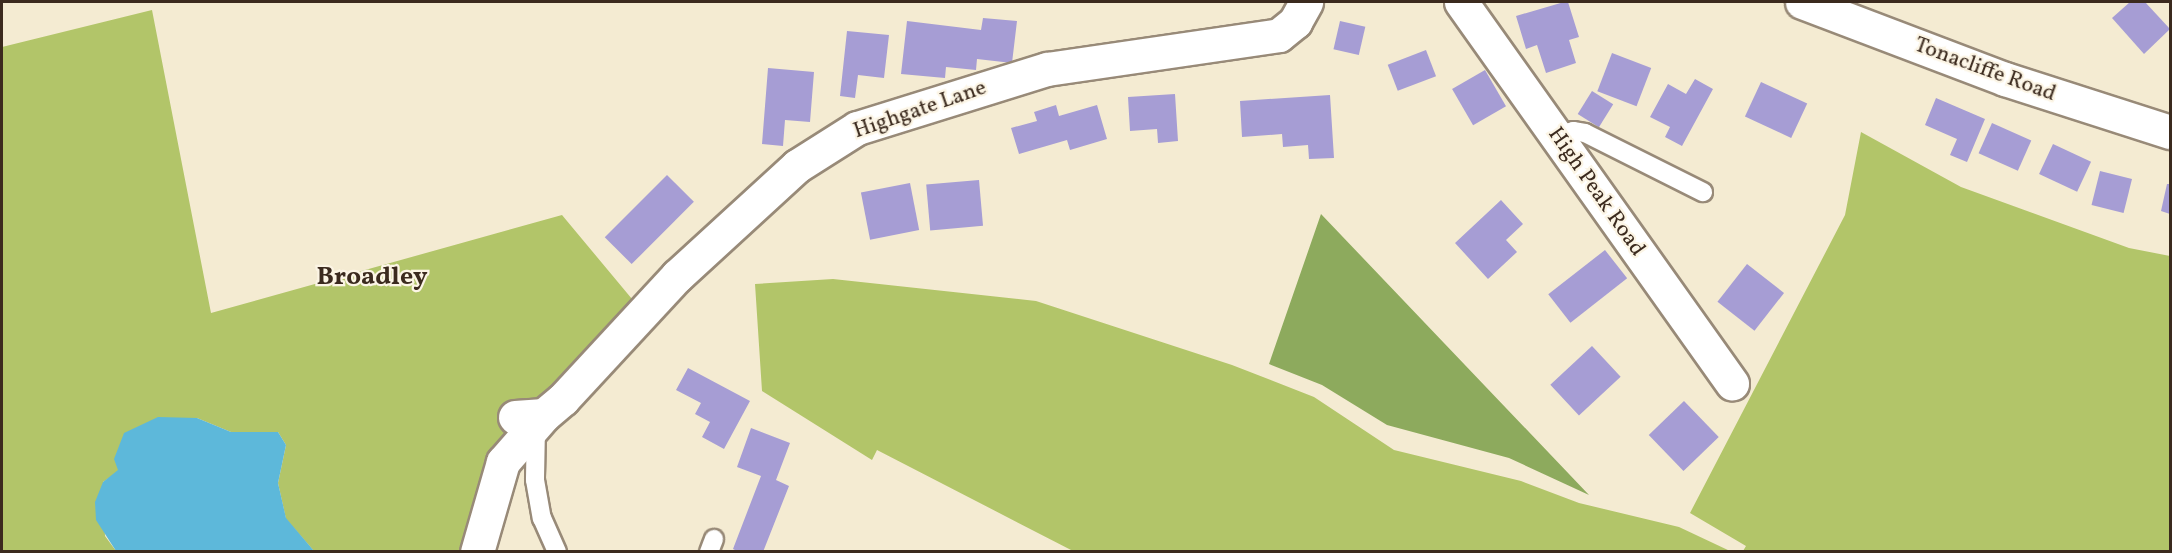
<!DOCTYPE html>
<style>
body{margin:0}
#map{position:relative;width:2172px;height:553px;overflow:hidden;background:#f4ebd2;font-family:Vollkorn,serif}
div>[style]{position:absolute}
.green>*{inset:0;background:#b2c569}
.forest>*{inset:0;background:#8daa5d}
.water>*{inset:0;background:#5db8da}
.building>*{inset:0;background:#a69dd4;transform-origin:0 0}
.roads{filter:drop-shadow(2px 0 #988a78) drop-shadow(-2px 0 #988a78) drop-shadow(0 2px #988a78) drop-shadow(0 -2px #988a78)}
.service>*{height:18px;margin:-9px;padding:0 9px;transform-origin:9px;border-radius:9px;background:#fff}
.minor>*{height:33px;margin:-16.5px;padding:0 16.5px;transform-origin:16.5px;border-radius:16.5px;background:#fff}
span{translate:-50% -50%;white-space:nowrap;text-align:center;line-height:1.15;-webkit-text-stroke:4.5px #fcf5e5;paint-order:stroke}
.street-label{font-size:22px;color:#3b2a1e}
.quarter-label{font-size:26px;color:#3b2a1e;font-weight:700}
.frame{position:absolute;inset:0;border:3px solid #3b2a1e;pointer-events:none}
</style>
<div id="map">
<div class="green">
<div style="clip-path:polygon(152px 10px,211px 313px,562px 215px,637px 305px,504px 434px,465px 551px,314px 551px,286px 519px,278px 483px,286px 445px,278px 432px,231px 432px,197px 418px,103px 482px,105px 536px,116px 551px,2px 551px,2px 47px)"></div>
<div style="clip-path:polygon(1861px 132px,1961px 187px,2129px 248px,2170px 256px,2170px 551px,1743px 551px,1746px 546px,1690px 513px,1845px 215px)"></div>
<div style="clip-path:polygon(833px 279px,1036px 301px,1232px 365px,1314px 397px,1394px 450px,1521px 481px,1579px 503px,1679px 527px,1730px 551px,1073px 551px,877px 450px,872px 460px,762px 391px,755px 284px)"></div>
</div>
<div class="forest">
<div style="clip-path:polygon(1321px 214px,1589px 495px,1509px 458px,1387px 425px,1322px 385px,1269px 364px)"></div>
</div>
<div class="water">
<div style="clip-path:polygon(158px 417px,197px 418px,231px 432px,278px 432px,286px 445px,278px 483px,286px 518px,314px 551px,116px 551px,96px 520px,95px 502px,103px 482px,118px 470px,114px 459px,124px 433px)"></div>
</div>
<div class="building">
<div style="clip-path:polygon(1564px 2px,1568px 2px,1579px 37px,1569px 40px,1576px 63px,1546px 73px,1537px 45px,1526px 49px,1516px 16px)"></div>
<div style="clip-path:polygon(2130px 2px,2145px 2px,2170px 29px,2144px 54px,2112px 18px)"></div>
<div style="clip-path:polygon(983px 18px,1017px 21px,1012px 63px,977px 59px,976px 70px,946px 67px,945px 78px,901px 74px,907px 21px,981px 30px)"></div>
<div style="left:1340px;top:21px;width:26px;height:29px;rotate:13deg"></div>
<div style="clip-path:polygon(847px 31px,889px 35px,884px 78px,858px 75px,855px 98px,840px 96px)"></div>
<div style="left:1426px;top:50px;width:28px;height:41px;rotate:69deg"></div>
<div style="left:1612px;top:53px;width:42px;height:41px;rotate:21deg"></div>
<div style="clip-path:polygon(768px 68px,814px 72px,810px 122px,785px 120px,783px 146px,762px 144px)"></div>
<div style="left:1485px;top:70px;width:42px;height:38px;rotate:60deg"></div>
<div style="clip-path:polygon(1695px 79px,1713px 89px,1682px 146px,1665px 137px,1670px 127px,1650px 117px,1668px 84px,1686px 94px)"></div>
<div style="left:1761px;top:82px;width:51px;height:38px;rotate:25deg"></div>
<div style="left:1592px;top:91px;width:25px;height:27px;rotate:32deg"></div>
<div style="clip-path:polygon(1175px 94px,1178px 141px,1158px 143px,1157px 129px,1130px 131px,1128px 97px)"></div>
<div style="clip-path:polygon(1330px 95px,1334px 158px,1309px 159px,1308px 145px,1283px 147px,1282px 134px,1242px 137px,1240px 101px)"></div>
<div style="clip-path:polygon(1936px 98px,1985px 119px,1967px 162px,1950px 155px,1957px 139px,1925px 125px)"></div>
<div style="clip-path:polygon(1056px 105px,1059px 116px,1097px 105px,1107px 139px,1070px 150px,1067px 140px,1019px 154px,1011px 128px,1037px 121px,1034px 112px)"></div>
<div style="left:1992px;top:123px;width:43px;height:33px;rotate:24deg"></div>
<div style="left:2053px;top:144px;width:42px;height:33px;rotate:25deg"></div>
<div style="left:2100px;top:171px;width:33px;height:35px;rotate:14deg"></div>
<div style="left:667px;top:175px;width:38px;height:88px;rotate:45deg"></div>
<div style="left:979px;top:180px;width:46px;height:53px;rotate:85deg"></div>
<div style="left:910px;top:183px;width:48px;height:50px;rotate:79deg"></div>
<div style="clip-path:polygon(2167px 184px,2170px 184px,2170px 214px,2161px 211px)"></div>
<div style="clip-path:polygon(1501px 200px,1523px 224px,1506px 240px,1517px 252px,1488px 279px,1455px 243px)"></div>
<div style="left:1605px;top:250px;width:36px;height:72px;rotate:52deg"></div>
<div style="left:1747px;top:264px;width:47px;height:48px;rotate:38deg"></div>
<div style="left:1592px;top:346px;width:42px;height:57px;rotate:47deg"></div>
<div style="clip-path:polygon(688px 368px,750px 401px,724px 449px,702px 437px,710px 422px,695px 414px,701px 403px,676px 390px)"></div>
<div style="left:1684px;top:401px;width:50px;height:49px;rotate:46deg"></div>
<div style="clip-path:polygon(751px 428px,790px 443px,776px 480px,789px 486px,763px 552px,739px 552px,733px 549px,761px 476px,737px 467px)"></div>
</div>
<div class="roads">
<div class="service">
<div style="left:1556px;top:136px;width:18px;rotate:-16deg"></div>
<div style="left:1573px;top:131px;width:12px;rotate:9deg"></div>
<div style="left:1585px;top:133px;width:132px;rotate:26.6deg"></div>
<div style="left:536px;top:426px;width:54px;rotate:91.1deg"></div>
<div style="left:535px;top:480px;width:39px;rotate:80deg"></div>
<div style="left:542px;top:518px;width:37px;rotate:66deg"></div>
<div style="left:709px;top:552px;width:14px;rotate:-69deg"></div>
</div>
<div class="minor">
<div style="left:1461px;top:2px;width:468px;rotate:54.6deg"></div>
<div style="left:1802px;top:2px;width:217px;rotate:20.8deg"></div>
<div style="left:2005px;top:79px;width:173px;rotate:17.8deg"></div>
<div style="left:515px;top:417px;width:29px;rotate:-4deg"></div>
<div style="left:544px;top:415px;width:25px;rotate:-40deg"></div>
<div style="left:563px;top:399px;width:168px;rotate:-47.2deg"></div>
<div style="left:677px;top:276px;width:163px;rotate:-42.5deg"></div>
<div style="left:797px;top:166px;width:71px;rotate:-32.3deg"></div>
<div style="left:857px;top:128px;width:199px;rotate:-17.3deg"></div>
<div style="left:1047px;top:69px;width:234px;rotate:-8.3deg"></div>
<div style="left:1279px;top:35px;width:21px;rotate:-39deg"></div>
<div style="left:1295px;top:22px;width:23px;rotate:-61deg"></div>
<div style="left:477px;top:552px;width:94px;rotate:-73.9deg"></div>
<div style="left:503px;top:462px;width:62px;rotate:-48.9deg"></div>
</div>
</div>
<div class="street-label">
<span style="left:1985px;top:70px;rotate:20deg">Tonacliffe Road</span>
<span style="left:920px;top:110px;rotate:-19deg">Highgate Lane</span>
<span style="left:1596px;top:192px;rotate:55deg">High Peak Road</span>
</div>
<div class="quarter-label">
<span style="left:372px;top:278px">Broadley</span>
</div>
<div class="frame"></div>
</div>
